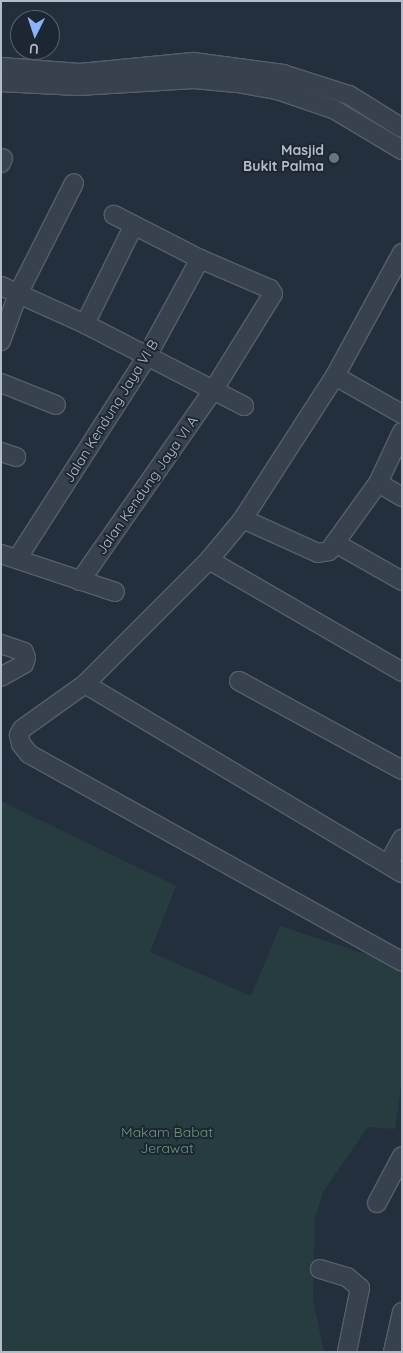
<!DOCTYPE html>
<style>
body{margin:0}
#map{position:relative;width:403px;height:1353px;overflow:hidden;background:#242f3e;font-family:Quicksand,sans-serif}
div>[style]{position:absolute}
.green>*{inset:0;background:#263c3f}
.roads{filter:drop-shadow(1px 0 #565f6c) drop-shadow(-1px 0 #565f6c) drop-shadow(0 1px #565f6c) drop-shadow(0 -1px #565f6c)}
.minor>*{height:18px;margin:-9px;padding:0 9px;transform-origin:9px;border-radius:9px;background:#38414e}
.dots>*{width:14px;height:14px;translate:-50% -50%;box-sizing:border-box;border:2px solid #1d2633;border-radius:50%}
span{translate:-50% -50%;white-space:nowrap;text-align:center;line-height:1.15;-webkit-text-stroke:4px #1d2633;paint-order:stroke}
.poi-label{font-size:14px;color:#b4bcc9;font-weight:700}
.right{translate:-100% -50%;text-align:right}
.street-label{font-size:14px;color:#b4bcc9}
.park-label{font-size:14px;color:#6b9a76}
.frame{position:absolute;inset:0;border:2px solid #b4bcc9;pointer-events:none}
.north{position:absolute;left:10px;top:10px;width:50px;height:50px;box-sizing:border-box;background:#1d2633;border:1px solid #59626f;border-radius:50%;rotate:184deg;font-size:14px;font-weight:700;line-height:20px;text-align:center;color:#b4bcc9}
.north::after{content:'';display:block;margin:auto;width:18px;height:22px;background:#8ab4f8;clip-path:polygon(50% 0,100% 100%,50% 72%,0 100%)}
</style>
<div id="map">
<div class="green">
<div style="clip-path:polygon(1px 801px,176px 886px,150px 952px,251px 996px,280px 926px,402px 966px,402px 1079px,395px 1129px,368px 1127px,323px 1192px,315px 1219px,313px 1300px,324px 1352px,1px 1352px)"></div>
</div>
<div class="roads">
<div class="minor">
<div style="left:1px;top:67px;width:79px;rotate:4.3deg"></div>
<div style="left:80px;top:73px;width:114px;rotate:-5.6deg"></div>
<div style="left:193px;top:62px;width:91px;rotate:7.6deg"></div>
<div style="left:283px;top:74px;width:69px;rotate:17.7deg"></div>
<div style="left:349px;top:95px;width:62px;rotate:31.9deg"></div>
<div style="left:1px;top:82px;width:77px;rotate:3deg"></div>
<div style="left:78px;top:86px;width:116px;rotate:-3.5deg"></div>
<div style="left:194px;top:79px;width:43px;rotate:5.3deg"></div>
<div style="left:237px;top:83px;width:41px;rotate:9.9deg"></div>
<div style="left:277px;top:90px;width:61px;rotate:19deg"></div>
<div style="left:335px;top:110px;width:78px;rotate:30.8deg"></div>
<div style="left:1px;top:163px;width:5px;rotate:-68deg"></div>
<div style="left:402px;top:253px;width:140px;rotate:118.6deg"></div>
<div style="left:335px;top:376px;width:170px;rotate:122.8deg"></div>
<div style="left:243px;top:519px;width:53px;rotate:129.7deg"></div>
<div style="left:209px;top:560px;width:175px;rotate:135deg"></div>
<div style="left:85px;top:684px;width:77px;rotate:144.5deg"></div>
<div style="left:22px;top:729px;width:7px;rotate:117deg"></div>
<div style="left:19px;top:735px;width:9px;rotate:77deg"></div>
<div style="left:21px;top:744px;width:13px;rotate:51deg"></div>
<div style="left:29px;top:754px;width:427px;rotate:29.1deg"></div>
<div style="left:1px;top:286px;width:92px;rotate:24.3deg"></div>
<div style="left:85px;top:324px;width:179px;rotate:27.3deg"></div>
<div style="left:85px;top:324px;width:110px;rotate:-63.7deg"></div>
<div style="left:1px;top:341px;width:50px;rotate:-70.1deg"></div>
<div style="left:18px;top:294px;width:124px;rotate:-63.2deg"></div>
<div style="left:335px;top:376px;width:77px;rotate:29.6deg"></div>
<div style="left:1px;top:383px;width:59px;rotate:21.8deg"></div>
<div style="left:1px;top:452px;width:16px;rotate:18deg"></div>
<div style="left:378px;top:483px;width:28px;rotate:30deg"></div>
<div style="left:243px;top:519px;width:82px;rotate:24.4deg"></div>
<div style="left:318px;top:553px;width:11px;rotate:-10deg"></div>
<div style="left:329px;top:551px;width:84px;rotate:-54.2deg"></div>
<div style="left:378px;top:483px;width:56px;rotate:-64.8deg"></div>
<div style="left:337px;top:544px;width:75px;rotate:29.6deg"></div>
<div style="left:1px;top:554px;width:120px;rotate:18.4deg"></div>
<div style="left:17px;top:559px;width:239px;rotate:-57.3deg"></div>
<div style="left:146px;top:358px;width:113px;rotate:-61.4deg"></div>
<div style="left:209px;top:560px;width:223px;rotate:30.1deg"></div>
<div style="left:80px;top:581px;width:234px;rotate:-55.1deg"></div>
<div style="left:214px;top:389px;width:112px;rotate:-58.2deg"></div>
<div style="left:273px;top:294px;width:6px;rotate:-121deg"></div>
<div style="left:270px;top:289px;width:76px;rotate:-156.8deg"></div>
<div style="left:200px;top:259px;width:97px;rotate:-152.9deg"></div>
<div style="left:1px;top:644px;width:24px;rotate:19deg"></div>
<div style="left:24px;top:652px;width:6px;rotate:72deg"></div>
<div style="left:26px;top:658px;width:6px;rotate:108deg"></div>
<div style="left:24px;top:664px;width:26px;rotate:151deg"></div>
<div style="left:239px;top:681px;width:186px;rotate:28.6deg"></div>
<div style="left:85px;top:684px;width:369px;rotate:30.8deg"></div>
<div style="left:388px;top:864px;width:29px;rotate:-61deg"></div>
<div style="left:377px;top:1203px;width:53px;rotate:-62deg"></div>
<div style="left:320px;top:1269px;width:28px;rotate:17deg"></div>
<div style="left:347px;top:1277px;width:17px;rotate:40deg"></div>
<div style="left:360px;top:1288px;width:65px;rotate:101.5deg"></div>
<div style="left:393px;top:1352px;width:41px;rotate:-77.3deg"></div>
</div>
</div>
<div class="dots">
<div style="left:334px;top:158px;background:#6b7280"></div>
</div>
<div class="poi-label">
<span class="right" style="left:324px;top:158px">Masjid<br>Bukit Palma</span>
</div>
<div class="street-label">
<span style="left:111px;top:411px;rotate:-58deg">Jalan Kendung Jaya VI B</span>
<span style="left:147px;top:485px;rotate:-55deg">Jalan Kendung Jaya VI A</span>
</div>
<div class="park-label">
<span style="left:167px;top:1140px">Makam Babat<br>Jerawat</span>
</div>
<div class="frame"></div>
<div class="north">U</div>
</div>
